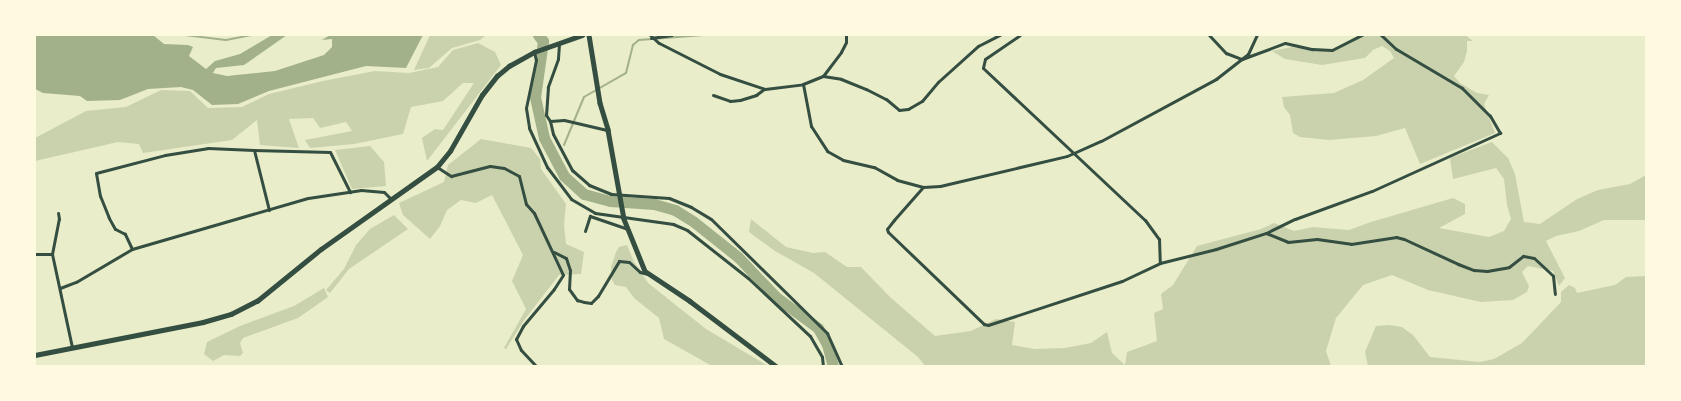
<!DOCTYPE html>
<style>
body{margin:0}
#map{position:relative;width:1681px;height:401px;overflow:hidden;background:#e9edc9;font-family:Rubik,sans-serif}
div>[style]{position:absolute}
.green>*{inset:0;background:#cad2ad}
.water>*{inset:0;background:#a3b18a}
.stream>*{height:2px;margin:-1px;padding:0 1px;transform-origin:1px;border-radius:1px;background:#a3b18a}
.river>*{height:11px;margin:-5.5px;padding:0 5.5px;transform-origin:5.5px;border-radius:5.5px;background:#a3b18a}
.minor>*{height:3px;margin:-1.5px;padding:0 1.5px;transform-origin:1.5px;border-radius:1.5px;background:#344e41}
.secondary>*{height:4.5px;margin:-2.25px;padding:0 2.25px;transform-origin:2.25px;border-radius:2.25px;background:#344e41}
span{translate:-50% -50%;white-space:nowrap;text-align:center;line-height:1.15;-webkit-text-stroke:4px #fefae0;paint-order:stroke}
.frame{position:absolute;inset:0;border:36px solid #fefae0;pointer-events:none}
</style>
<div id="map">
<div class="green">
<div style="clip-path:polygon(430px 35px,486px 35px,480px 40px,452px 48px,429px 68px,414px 70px)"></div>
<div style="clip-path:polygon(1359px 35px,1465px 35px,1473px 41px,1467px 41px,1467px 51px,1464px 62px,1454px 76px,1460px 83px,1477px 93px,1489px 95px,1484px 104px,1495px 133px,1420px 164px,1405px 128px,1376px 136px,1329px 140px,1300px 137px,1293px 133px,1290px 115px,1284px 107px,1282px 97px,1334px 93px,1363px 80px,1394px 58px,1390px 51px,1382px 46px,1373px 50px,1365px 58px,1322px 65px,1285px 59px,1272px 51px,1292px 47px,1326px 51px,1351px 43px)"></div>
<div style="clip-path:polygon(478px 43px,495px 52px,501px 65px,427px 161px,422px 138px,435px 129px,443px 130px,474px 83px,463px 83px,443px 101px,411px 107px,403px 134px,354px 144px,310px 148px,305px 140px,352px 131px,346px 122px,320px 128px,313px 118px,289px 119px,299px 148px,260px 145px,257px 120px,232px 140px,143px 153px,139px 144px,118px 142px,35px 161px,35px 138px,86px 111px,126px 107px,161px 90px,190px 91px,208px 108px,242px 107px,269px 94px,323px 81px,375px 71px,409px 73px,438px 67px,453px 50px)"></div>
<div style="clip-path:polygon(481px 139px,531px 148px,540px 159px,541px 169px,566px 204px,564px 225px,566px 244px,584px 252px,581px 274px,559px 275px,525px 319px,506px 349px,504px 348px,526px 309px,512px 281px,523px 255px,492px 195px,476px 203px,461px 200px,447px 210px,440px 226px,430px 239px,403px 215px,399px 203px,444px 182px,448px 165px)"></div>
<div style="clip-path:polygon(1492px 142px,1508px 158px,1515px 174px,1524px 222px,1540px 224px,1577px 199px,1598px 190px,1630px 184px,1646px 175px,1646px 220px,1604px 220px,1579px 231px,1556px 236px,1546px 241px,1565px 278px,1559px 286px,1553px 271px,1528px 266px,1522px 272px,1529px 286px,1527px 292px,1513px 300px,1481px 302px,1428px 290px,1392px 275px,1363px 285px,1336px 318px,1326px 351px,1331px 366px,925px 366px,918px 357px,814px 273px,775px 251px,749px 232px,751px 219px,786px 247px,813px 253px,825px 252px,847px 267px,861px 267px,890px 297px,935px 336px,971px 331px,996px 319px,1015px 322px,1012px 345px,1035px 349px,1065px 348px,1091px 343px,1107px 332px,1112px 353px,1125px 365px,1127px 352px,1157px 341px,1154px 313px,1163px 309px,1161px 294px,1173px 285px,1197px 246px,1261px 229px,1274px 223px,1294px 231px,1313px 227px,1349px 230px,1371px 222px,1453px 198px,1465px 204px,1465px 214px,1439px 228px,1489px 237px,1504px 231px,1511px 219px,1507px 205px,1504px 179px,1496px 168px,1453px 179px,1450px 158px)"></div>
<div style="clip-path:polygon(370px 146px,384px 162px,386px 186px,352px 189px,335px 150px)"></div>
<div style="clip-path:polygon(394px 215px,408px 229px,349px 269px,330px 293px,326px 290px,344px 269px,356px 245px,370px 229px)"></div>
<div style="clip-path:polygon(627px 245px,634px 262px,648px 283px,706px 329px,768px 366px,712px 366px,664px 339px,659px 318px,634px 298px,626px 287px,615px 285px,612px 280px,611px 267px,616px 252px,619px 247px)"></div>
<div style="clip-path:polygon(1646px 276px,1646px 366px,1368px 366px,1365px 352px,1376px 326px,1389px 325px,1402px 327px,1413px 335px,1430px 357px,1480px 362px,1494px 359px,1522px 343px,1561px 302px,1561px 292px,1569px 285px,1575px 288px,1577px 293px,1615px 285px,1626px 277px)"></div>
<div style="clip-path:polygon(324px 288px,328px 297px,298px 318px,243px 338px,240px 343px,243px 353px,240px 356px,224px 355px,213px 361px,204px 354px,207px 342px,240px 326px,294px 306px)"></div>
</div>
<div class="water">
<div style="clip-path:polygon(35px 35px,153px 35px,164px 44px,188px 45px,193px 47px,189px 56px,206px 69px,215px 61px,240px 54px,272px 35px,287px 35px,244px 65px,216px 68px,213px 73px,227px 76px,275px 71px,324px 55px,332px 47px,332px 39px,322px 40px,330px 35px,423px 35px,406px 68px,366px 66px,269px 91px,238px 104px,212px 105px,193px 90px,181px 87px,148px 89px,120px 100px,87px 101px,80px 96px,43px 93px,35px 89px)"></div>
</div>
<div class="stream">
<div style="left:185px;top:35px;width:41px;rotate:7deg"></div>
<div style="left:226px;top:40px;width:26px;rotate:-11deg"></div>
<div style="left:564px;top:145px;width:52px;rotate:-67.4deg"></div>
<div style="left:584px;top:97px;width:48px;rotate:-29.7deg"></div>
<div style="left:626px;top:73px;width:29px;rotate:-76deg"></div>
<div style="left:633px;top:45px;width:8px;rotate:-40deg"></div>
<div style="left:639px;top:40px;width:65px;rotate:-4.4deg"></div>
<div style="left:556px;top:160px;width:5px;rotate:-68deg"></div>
</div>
<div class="river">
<div style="left:538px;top:35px;width:8px;rotate:50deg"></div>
<div style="left:543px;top:41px;width:57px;rotate:98.1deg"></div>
<div style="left:535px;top:97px;width:42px;rotate:77.6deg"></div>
<div style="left:544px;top:138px;width:43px;rotate:62.2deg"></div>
<div style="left:564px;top:176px;width:27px;rotate:42deg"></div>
<div style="left:584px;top:194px;width:27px;rotate:15deg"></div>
<div style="left:610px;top:201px;width:44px;rotate:3.9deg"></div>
<div style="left:654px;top:204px;width:22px;rotate:16deg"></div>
<div style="left:675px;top:210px;width:22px;rotate:32deg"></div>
<div style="left:694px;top:222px;width:56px;rotate:38.5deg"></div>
<div style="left:738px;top:257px;width:55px;rotate:46.5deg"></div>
<div style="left:776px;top:297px;width:52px;rotate:36.4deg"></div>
<div style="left:818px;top:328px;width:18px;rotate:61deg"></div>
<div style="left:827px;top:344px;width:23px;rotate:75deg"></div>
</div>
<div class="minor">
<div style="left:650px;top:35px;width:12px;rotate:42deg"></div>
<div style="left:659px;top:43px;width:68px;rotate:26.9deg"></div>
<div style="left:720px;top:74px;width:47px;rotate:18.4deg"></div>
<div style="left:765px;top:89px;width:38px;rotate:-7deg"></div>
<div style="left:803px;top:84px;width:22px;rotate:-22deg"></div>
<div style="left:823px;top:76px;width:30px;rotate:-53deg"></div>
<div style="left:841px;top:52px;width:11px;rotate:-63deg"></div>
<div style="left:846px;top:42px;width:7px;rotate:-90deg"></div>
<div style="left:1020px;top:35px;width:42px;rotate:145.6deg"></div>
<div style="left:985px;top:59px;width:9px;rotate:103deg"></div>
<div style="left:983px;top:68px;width:222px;rotate:43.2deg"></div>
<div style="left:1145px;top:220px;width:24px;rotate:54deg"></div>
<div style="left:1159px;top:239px;width:24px;rotate:88deg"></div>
<div style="left:1209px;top:35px;width:25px;rotate:47deg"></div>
<div style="left:1226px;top:53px;width:17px;rotate:21deg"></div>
<div style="left:1242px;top:59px;width:46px;rotate:-20.4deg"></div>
<div style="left:1285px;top:43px;width:28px;rotate:13deg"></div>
<div style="left:1312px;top:49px;width:20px;rotate:3deg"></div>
<div style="left:1332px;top:50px;width:34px;rotate:-27deg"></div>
<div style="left:651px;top:38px;width:21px;rotate:-8deg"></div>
<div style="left:559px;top:44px;width:15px;rotate:94deg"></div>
<div style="left:558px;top:59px;width:30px;rotate:110deg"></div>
<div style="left:548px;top:87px;width:28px;rotate:94deg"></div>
<div style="left:546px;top:115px;width:7px;rotate:56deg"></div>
<div style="left:550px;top:121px;width:14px;rotate:-4deg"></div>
<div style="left:564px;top:120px;width:44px;rotate:13.1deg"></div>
<div style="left:534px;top:52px;width:8px;rotate:76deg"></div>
<div style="left:536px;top:60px;width:49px;rotate:101.8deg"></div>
<div style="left:526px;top:108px;width:20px;rotate:81deg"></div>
<div style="left:529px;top:128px;width:43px;rotate:65.2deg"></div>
<div style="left:547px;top:167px;width:40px;rotate:53deg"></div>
<div style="left:571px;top:199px;width:28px;rotate:30deg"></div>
<div style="left:595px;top:213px;width:79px;rotate:8deg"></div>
<div style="left:673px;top:224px;width:15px;rotate:23deg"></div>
<div style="left:687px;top:230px;width:78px;rotate:38.2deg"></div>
<div style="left:748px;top:278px;width:85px;rotate:43.1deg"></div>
<div style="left:810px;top:336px;width:24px;rotate:60deg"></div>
<div style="left:822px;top:357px;width:9px;rotate:84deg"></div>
<div style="left:823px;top:76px;width:18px;rotate:9deg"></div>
<div style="left:841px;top:79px;width:27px;rotate:22deg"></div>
<div style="left:866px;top:89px;width:22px;rotate:27deg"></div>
<div style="left:886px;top:99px;width:17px;rotate:40deg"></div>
<div style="left:899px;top:110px;width:9px;rotate:-6deg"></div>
<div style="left:908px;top:109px;width:16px;rotate:-30deg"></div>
<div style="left:922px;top:101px;width:25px;rotate:-50deg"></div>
<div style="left:938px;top:82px;width:54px;rotate:-42deg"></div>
<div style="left:978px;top:46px;width:25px;rotate:-27deg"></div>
<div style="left:803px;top:84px;width:43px;rotate:79.2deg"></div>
<div style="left:811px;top:126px;width:30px;rotate:57deg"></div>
<div style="left:827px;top:151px;width:18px;rotate:29deg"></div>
<div style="left:843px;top:160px;width:32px;rotate:13deg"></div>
<div style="left:874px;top:167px;width:26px;rotate:29deg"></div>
<div style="left:897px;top:180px;width:27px;rotate:15deg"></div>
<div style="left:923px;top:187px;width:17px;rotate:-3deg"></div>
<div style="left:940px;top:186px;width:130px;rotate:-13.3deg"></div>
<div style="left:1067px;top:156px;width:37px;rotate:-24deg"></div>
<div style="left:1101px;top:141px;width:131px;rotate:-28.3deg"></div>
<div style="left:1216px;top:79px;width:41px;rotate:-38deg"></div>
<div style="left:1248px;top:54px;width:21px;rotate:-65deg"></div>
<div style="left:713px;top:95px;width:18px;rotate:19deg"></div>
<div style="left:730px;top:101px;width:10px;rotate:-6deg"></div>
<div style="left:740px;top:100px;width:17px;rotate:-17deg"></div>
<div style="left:756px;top:95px;width:10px;rotate:-37deg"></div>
<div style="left:550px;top:121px;width:13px;rotate:77deg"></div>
<div style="left:553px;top:134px;width:41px;rotate:62.2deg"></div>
<div style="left:572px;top:170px;width:23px;rotate:41deg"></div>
<div style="left:589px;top:185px;width:24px;rotate:22deg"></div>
<div style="left:611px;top:194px;width:58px;rotate:3.9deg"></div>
<div style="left:669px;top:198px;width:24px;rotate:22deg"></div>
<div style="left:691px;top:207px;width:23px;rotate:31deg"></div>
<div style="left:711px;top:219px;width:163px;rotate:44.5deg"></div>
<div style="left:827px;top:333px;width:36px;rotate:66deg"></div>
<div style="left:254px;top:150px;width:76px;rotate:1.5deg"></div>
<div style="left:330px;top:152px;width:45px;rotate:63.4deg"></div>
<div style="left:437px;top:167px;width:17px;rotate:33deg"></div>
<div style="left:451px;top:176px;width:40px;rotate:-14.4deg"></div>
<div style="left:490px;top:166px;width:14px;rotate:8deg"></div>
<div style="left:504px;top:168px;width:17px;rotate:28deg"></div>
<div style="left:519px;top:176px;width:29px;rotate:76deg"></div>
<div style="left:526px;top:204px;width:12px;rotate:48deg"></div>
<div style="left:534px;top:213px;width:68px;rotate:64.9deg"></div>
<div style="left:563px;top:275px;width:17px;rotate:123deg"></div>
<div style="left:554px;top:289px;width:48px;rotate:130deg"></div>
<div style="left:523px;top:326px;width:15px;rotate:118deg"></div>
<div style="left:516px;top:339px;width:12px;rotate:66deg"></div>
<div style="left:521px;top:350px;width:22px;rotate:47deg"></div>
<div style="left:923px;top:187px;width:44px;rotate:131.3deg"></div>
<div style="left:894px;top:220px;width:11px;rotate:128deg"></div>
<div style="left:887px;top:229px;width:3px;rotate:72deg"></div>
<div style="left:888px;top:232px;width:133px;rotate:43.8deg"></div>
<div style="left:984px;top:324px;width:4px;rotate:14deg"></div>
<div style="left:988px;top:325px;width:141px;rotate:-18.2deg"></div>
<div style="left:1122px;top:281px;width:42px;rotate:-25.3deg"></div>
<div style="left:1160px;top:263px;width:58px;rotate:-14deg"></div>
<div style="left:1216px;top:249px;width:52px;rotate:-17.7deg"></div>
<div style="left:1266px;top:233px;width:32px;rotate:-26deg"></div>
<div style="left:1295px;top:219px;width:82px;rotate:-20deg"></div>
<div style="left:1372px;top:191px;width:141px;rotate:-24.4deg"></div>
<div style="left:1500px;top:133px;width:20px;rotate:-120deg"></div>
<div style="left:1490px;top:116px;width:40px;rotate:-135deg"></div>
<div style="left:1462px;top:88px;width:77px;rotate:-149.4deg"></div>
<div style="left:1396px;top:49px;width:21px;rotate:-137deg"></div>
<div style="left:585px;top:231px;width:16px;rotate:-72deg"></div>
<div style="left:590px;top:216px;width:40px;rotate:18.9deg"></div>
<div style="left:1266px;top:233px;width:24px;rotate:22deg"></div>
<div style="left:1288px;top:242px;width:29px;rotate:-6deg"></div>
<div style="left:1317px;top:239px;width:34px;rotate:8deg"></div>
<div style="left:1351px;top:244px;width:46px;rotate:-8.8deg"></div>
<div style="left:1396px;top:237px;width:8px;rotate:14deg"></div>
<div style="left:1404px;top:239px;width:60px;rotate:24.8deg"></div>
<div style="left:1458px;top:264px;width:17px;rotate:21deg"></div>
<div style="left:1474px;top:270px;width:13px;rotate:4deg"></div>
<div style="left:1487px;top:271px;width:22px;rotate:-10deg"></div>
<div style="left:1509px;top:267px;width:18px;rotate:-38deg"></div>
<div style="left:1523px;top:256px;width:11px;rotate:10deg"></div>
<div style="left:1534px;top:258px;width:26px;rotate:43deg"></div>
<div style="left:1553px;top:276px;width:18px;rotate:84deg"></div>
<div style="left:132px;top:249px;width:17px;rotate:-115deg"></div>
<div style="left:125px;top:234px;width:11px;rotate:-153deg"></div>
<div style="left:115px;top:229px;width:13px;rotate:-119deg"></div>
<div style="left:109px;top:218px;width:24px;rotate:-112deg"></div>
<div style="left:100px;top:196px;width:23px;rotate:-100deg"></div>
<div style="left:96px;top:173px;width:71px;rotate:-14.6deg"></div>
<div style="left:165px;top:155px;width:44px;rotate:-9.2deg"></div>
<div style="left:208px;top:148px;width:46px;rotate:2.5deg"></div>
<div style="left:254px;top:150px;width:62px;rotate:76deg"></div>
<div style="left:554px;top:252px;width:13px;rotate:27deg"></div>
<div style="left:566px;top:258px;width:13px;rotate:72deg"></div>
<div style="left:570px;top:270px;width:19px;rotate:93deg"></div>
<div style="left:569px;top:289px;width:14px;rotate:54deg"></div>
<div style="left:577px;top:300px;width:7px;rotate:16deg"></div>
<div style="left:584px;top:302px;width:7px;rotate:8deg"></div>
<div style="left:591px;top:303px;width:10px;rotate:-45deg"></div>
<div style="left:598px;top:296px;width:41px;rotate:-59deg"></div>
<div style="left:619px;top:261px;width:10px;rotate:6deg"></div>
<div style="left:629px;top:262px;width:15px;rotate:42deg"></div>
<div style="left:640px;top:272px;width:8px;rotate:14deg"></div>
<div style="left:35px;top:254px;width:17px"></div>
<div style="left:52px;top:254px;width:95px;rotate:77.9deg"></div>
<div style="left:52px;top:254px;width:36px;rotate:-79deg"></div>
<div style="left:59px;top:219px;width:6px;rotate:-99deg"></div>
<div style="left:60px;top:288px;width:17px;rotate:-21deg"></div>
<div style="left:76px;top:282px;width:65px;rotate:-30.5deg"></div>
<div style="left:132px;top:249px;width:183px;rotate:-16.2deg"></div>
<div style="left:308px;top:198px;width:54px;rotate:-8.6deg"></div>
<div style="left:361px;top:190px;width:23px;rotate:5deg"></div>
<div style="left:384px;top:192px;width:10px;rotate:45deg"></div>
</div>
<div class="secondary">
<div style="left:589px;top:35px;width:69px;rotate:80.8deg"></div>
<div style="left:600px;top:103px;width:28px;rotate:73deg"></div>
<div style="left:608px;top:130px;width:90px;rotate:79.8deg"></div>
<div style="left:624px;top:219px;width:56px;rotate:68deg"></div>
<div style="left:645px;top:271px;width:54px;rotate:33.7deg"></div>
<div style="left:690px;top:301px;width:108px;rotate:37.1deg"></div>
<div style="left:35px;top:355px;width:171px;rotate:-11.1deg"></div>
<div style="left:203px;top:322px;width:29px;rotate:-16deg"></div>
<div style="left:231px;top:314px;width:29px;rotate:-27deg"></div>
<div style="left:257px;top:301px;width:82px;rotate:-39.1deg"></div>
<div style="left:321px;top:249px;width:142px;rotate:-35.3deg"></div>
<div style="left:437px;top:167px;width:21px;rotate:-51deg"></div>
<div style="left:450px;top:151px;width:64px;rotate:-60.3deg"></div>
<div style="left:482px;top:95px;width:24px;rotate:-52deg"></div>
<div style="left:497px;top:76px;width:16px;rotate:-40deg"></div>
<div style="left:509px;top:66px;width:29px;rotate:-29deg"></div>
<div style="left:534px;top:52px;width:51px;rotate:-19.5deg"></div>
</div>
<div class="frame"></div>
</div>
